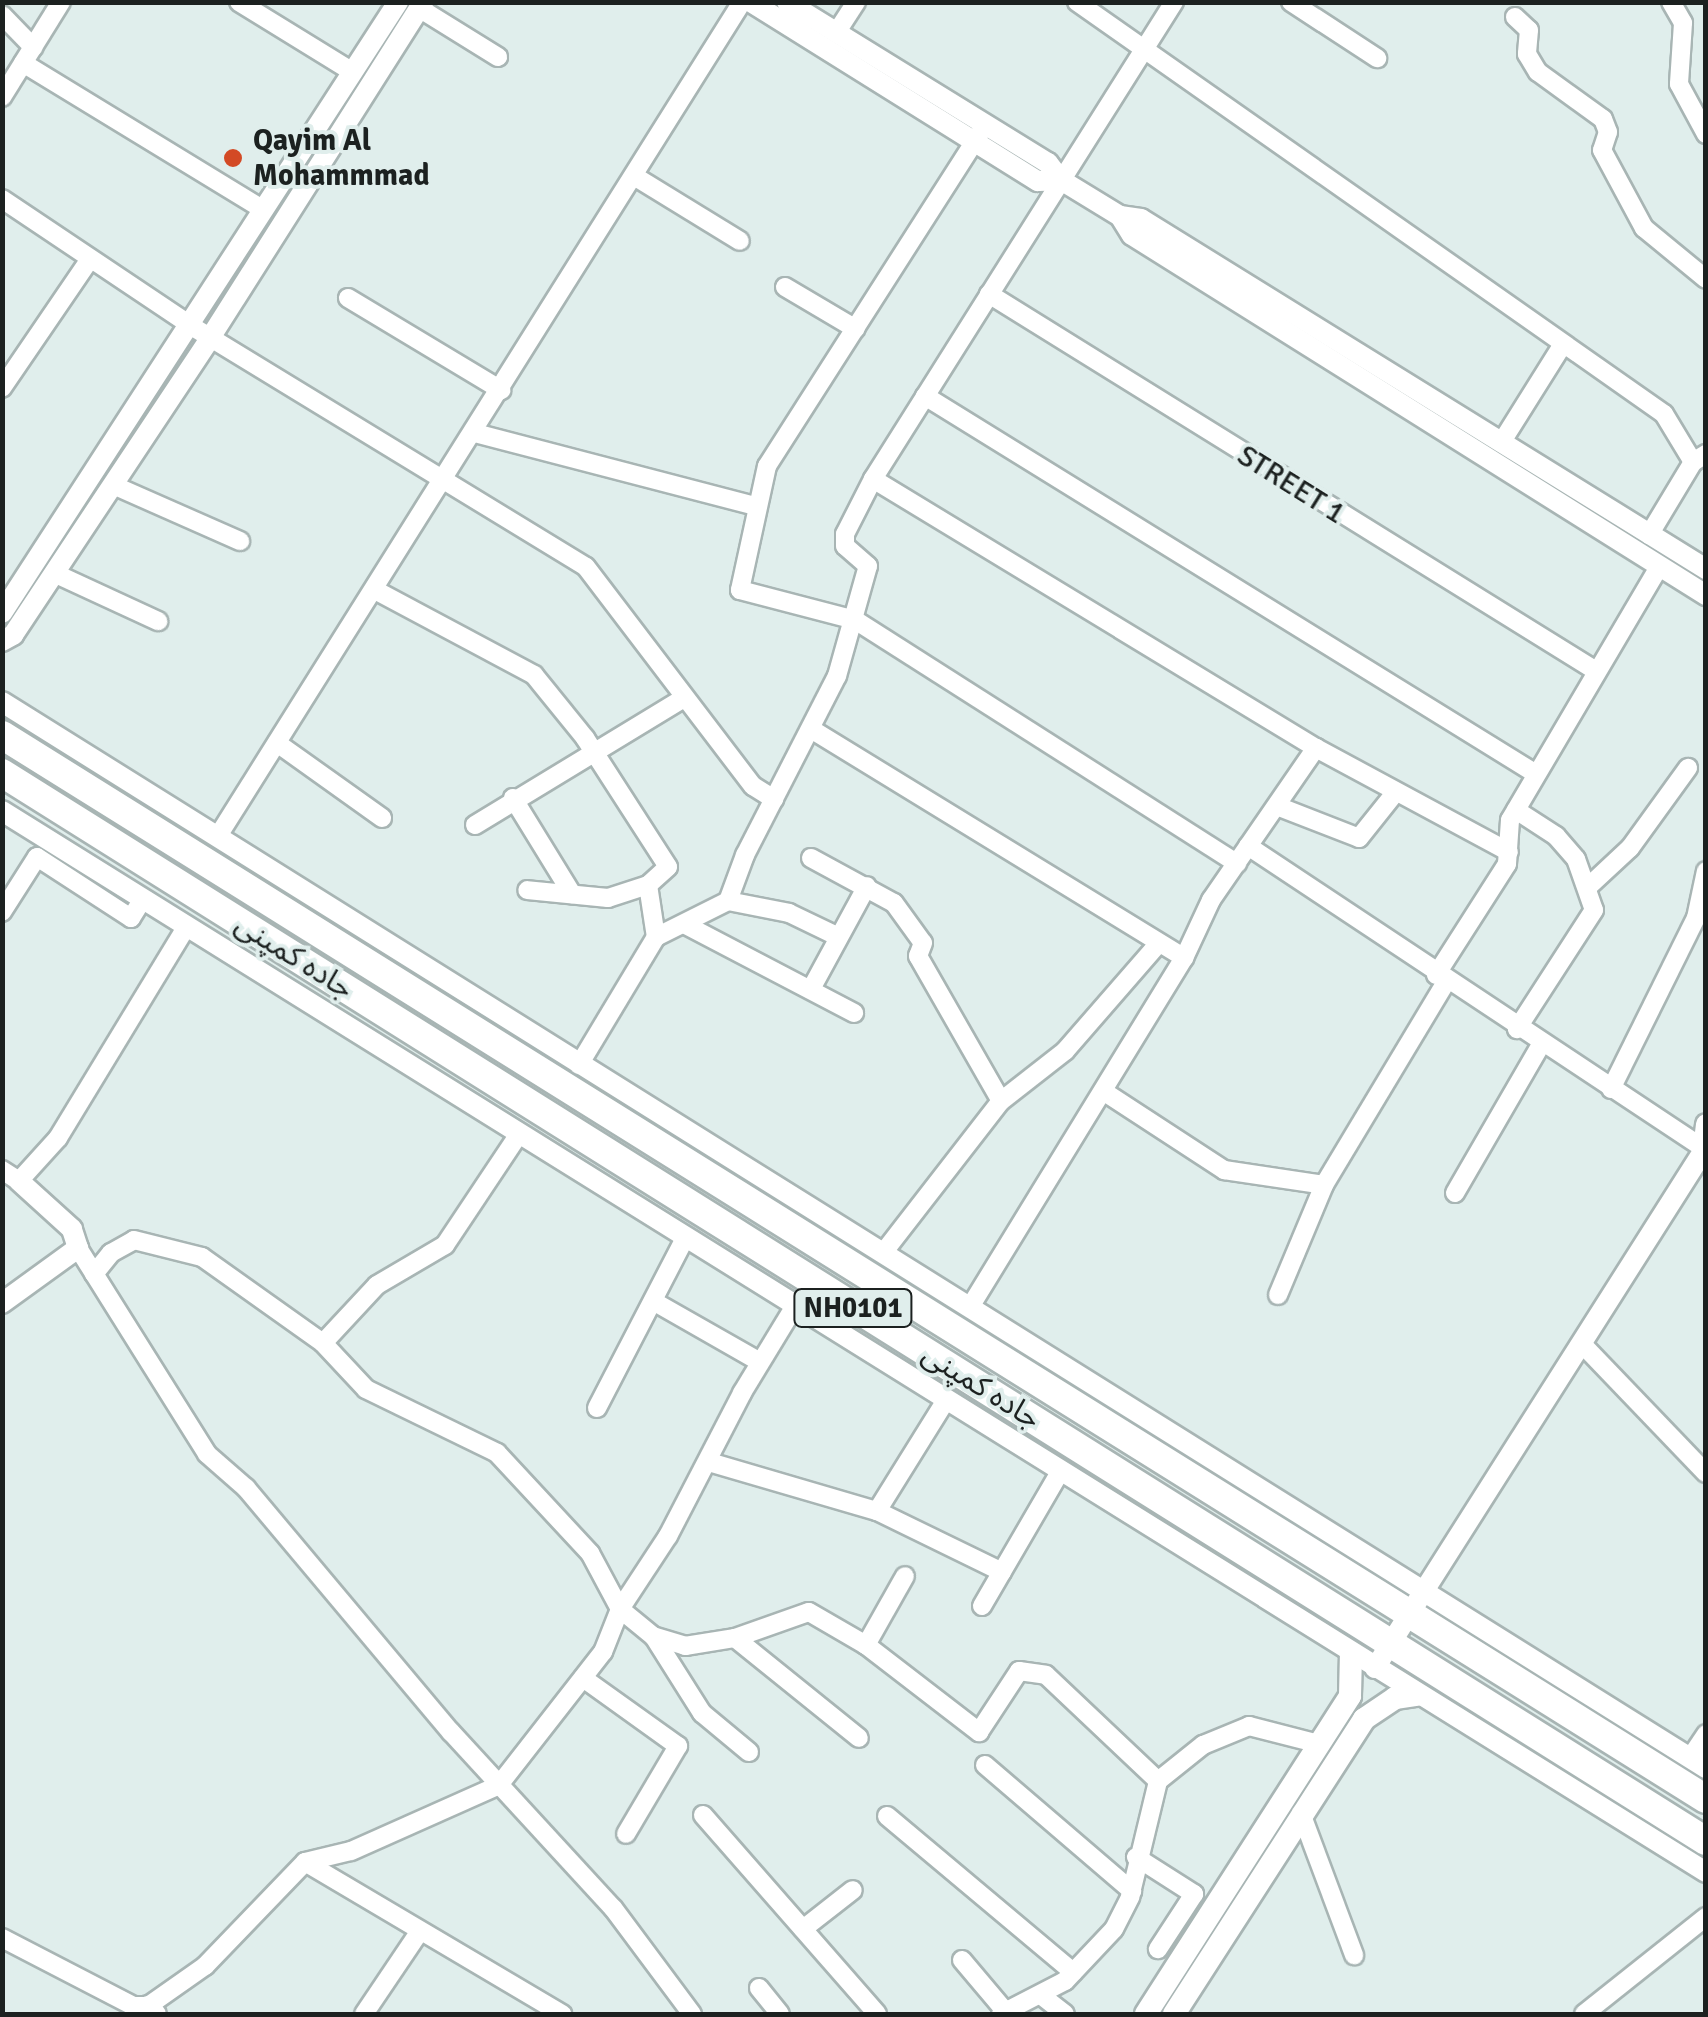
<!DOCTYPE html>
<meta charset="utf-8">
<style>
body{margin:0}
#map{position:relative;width:1708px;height:2017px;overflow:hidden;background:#e0eeec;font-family:Signika,"Noto Sans Arabic",sans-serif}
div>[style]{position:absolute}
.roads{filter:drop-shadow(2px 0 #a8b5b4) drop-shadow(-2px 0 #a8b5b4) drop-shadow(0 2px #a8b5b4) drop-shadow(0 -2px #a8b5b4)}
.minor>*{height:18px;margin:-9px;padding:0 9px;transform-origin:9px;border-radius:9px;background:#fff}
.tertiary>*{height:20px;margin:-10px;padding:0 10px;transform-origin:10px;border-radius:10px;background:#fff}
.secondary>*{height:22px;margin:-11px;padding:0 11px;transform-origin:11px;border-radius:11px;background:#fff}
.trunk>*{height:28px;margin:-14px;padding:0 14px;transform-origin:14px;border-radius:14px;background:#fff}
.dots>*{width:28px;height:28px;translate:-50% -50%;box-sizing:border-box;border:5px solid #e0eeec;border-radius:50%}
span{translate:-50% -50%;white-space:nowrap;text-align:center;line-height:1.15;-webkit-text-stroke:8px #e0eeec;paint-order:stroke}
.shield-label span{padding:2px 8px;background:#e0eeec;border:2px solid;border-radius:8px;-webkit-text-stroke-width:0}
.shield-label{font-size:28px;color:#1c2120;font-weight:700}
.poi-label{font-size:30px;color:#1c2120;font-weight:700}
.left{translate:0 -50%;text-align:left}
.street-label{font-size:30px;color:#1c2120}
.frame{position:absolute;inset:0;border:5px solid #1c2120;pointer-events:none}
</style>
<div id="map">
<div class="roads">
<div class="minor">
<div style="left:239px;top:2px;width:134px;rotate:31.6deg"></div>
<div style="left:1077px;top:2px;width:717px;rotate:35.06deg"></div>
<div style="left:1664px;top:414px;width:56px;rotate:58.9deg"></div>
<div style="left:1291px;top:2px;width:103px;rotate:33.1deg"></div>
<div style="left:1671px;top:2px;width:24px;rotate:60deg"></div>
<div style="left:1683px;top:23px;width:61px;rotate:93.8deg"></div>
<div style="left:1679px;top:84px;width:57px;rotate:61.6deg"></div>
<div style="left:419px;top:8px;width:93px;rotate:31.8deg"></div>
<div style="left:2px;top:15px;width:45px;rotate:45.9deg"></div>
<div style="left:1515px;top:17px;width:19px;rotate:43deg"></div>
<div style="left:1529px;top:30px;width:24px;rotate:95deg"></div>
<div style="left:1527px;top:54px;width:21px;rotate:59deg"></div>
<div style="left:1538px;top:72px;width:80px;rotate:35.9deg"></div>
<div style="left:1603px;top:119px;width:14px;rotate:69deg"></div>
<div style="left:1608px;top:132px;width:19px;rotate:108deg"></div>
<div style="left:1602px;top:150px;width:89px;rotate:61.7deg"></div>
<div style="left:1644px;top:228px;width:80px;rotate:39.4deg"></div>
<div style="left:836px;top:33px;width:37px;rotate:-57deg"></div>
<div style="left:23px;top:63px;width:282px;rotate:31.4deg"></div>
<div style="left:2px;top:97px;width:112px;rotate:-58.2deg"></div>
<div style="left:980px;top:133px;width:395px;rotate:122.6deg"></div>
<div style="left:767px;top:466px;width:127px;rotate:102.3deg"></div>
<div style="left:740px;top:590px;width:119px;rotate:14.6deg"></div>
<div style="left:855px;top:620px;width:453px;rotate:32.5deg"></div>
<div style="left:634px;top:176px;width:124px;rotate:31.5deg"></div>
<div style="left:2px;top:199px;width:230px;rotate:33.8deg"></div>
<div style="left:193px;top:327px;width:460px;rotate:31.4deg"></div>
<div style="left:586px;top:567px;width:275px;rotate:52.7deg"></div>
<div style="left:753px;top:786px;width:25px;rotate:32deg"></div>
<div style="left:785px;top:287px;width:82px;rotate:30.6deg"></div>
<div style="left:989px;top:294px;width:715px;rotate:31.84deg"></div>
<div style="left:348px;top:298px;width:179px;rotate:31deg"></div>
<div style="left:2px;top:388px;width:156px;rotate:-55.7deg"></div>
<div style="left:925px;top:396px;width:718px;rotate:31.74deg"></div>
<div style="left:475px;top:433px;width:289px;rotate:14.6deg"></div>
<div style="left:1501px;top:443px;width:117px;rotate:-57.9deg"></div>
<div style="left:873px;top:479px;width:518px;rotate:31.27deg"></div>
<div style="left:1316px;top:748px;width:219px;rotate:28.3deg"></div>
<div style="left:113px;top:485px;width:139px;rotate:23.8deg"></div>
<div style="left:1649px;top:535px;width:85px;rotate:-58.9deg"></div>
<div style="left:1693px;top:462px;width:15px;rotate:-32deg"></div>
<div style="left:54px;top:573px;width:115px;rotate:24.8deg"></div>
<div style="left:375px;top:590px;width:180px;rotate:28.1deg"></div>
<div style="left:534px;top:675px;width:81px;rotate:51deg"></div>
<div style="left:585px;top:738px;width:153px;rotate:57.2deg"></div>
<div style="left:668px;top:867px;width:27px;rotate:138deg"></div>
<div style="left:648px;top:885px;width:42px;rotate:162deg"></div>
<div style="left:608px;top:898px;width:81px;rotate:-174.4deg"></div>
<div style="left:811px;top:729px;width:438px;rotate:31.5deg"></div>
<div style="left:277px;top:743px;width:129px;rotate:35.5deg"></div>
<div style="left:513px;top:798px;width:113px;rotate:58.4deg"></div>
<div style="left:1277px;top:806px;width:88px;rotate:21.3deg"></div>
<div style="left:1359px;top:838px;width:58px;rotate:-51.3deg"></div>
<div style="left:1516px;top:810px;width:48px;rotate:33deg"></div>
<div style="left:1556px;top:836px;width:30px;rotate:49deg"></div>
<div style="left:1576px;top:859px;width:54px;rotate:70.6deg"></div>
<div style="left:1594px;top:910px;width:142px;rotate:122.9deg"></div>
<div style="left:475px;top:825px;width:245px;rotate:-31.3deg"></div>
<div style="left:218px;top:836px;width:985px;rotate:-57.86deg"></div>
<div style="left:1248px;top:846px;width:550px;rotate:33.57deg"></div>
<div style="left:811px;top:858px;width:94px;rotate:28.5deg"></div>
<div style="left:894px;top:903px;width:49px;rotate:54.1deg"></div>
<div style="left:923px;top:943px;width:14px;rotate:111deg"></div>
<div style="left:918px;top:956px;width:167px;rotate:60.2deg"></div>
<div style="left:648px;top:885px;width:53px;rotate:81.3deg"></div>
<div style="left:1588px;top:887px;width:57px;rotate:-42.9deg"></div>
<div style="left:1630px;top:848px;width:99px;rotate:-54.1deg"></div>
<div style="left:728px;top:901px;width:62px;rotate:11.1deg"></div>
<div style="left:789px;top:913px;width:55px;rotate:25.6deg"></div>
<div style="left:2px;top:912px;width:65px;rotate:-57.5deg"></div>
<div style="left:37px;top:857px;width:112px;rotate:33deg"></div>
<div style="left:131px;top:918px;width:22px;rotate:-58deg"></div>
<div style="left:684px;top:924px;width:192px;rotate:27.6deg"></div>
<div style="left:1436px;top:975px;width:132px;rotate:-57.4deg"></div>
<div style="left:1507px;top:864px;width:44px;rotate:-86.1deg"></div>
<div style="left:1510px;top:820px;width:294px;rotate:-59.5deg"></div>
<div style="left:811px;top:989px;width:117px;rotate:-61.5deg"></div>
<div style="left:579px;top:1065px;width:149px;rotate:-59deg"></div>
<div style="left:656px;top:937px;width:80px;rotate:-26.6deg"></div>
<div style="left:728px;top:901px;width:49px;rotate:-69.7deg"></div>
<div style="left:745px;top:855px;width:201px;rotate:-62.8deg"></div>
<div style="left:837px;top:676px;width:114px;rotate:-74.3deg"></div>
<div style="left:868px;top:566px;width:30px;rotate:-139deg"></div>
<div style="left:845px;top:546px;width:12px;rotate:-90deg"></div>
<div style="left:845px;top:534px;width:62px;rotate:-63deg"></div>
<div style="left:873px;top:479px;width:564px;rotate:-57.75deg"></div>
<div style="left:1611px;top:1089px;width:191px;rotate:-63.6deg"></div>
<div style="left:1696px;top:918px;width:48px;rotate:-78deg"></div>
<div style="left:1103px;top:1091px;width:145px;rotate:33.1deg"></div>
<div style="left:1224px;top:1170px;width:101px;rotate:8.5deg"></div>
<div style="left:2px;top:1170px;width:20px;rotate:33deg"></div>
<div style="left:19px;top:1181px;width:58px;rotate:-47.8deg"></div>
<div style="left:58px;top:1138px;width:248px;rotate:-58.7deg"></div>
<div style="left:1455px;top:1193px;width:173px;rotate:-59.9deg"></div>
<div style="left:78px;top:1248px;width:243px;rotate:57.9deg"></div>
<div style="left:207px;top:1454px;width:52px;rotate:41.1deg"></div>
<div style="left:246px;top:1488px;width:319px;rotate:50deg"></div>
<div style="left:451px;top:1732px;width:239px;rotate:47.4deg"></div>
<div style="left:613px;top:1908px;width:132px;rotate:53.3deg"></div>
<div style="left:883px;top:1253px;width:192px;rotate:-52.2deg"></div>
<div style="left:1001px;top:1101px;width:81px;rotate:-38deg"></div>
<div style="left:1065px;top:1051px;width:143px;rotate:-49deg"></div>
<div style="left:94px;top:1274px;width:27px;rotate:-51deg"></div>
<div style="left:111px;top:1253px;width:26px;rotate:-29deg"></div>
<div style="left:134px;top:1240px;width:70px;rotate:14deg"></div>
<div style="left:202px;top:1257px;width:148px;rotate:35.4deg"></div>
<div style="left:323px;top:1343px;width:63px;rotate:46.9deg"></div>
<div style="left:366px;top:1389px;width:146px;rotate:26deg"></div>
<div style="left:497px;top:1453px;width:137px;rotate:47.1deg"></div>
<div style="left:590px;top:1553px;width:64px;rotate:61.8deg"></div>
<div style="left:620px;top:1609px;width:43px;rotate:39.3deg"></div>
<div style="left:653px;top:1636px;width:34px;rotate:17deg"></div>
<div style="left:685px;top:1646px;width:51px;rotate:-9.1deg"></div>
<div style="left:735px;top:1638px;width:78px;rotate:-19.4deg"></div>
<div style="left:809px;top:1612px;width:66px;rotate:30.1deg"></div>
<div style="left:866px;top:1645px;width:143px;rotate:37.6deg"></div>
<div style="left:979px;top:1732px;width:73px;rotate:-56.7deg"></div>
<div style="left:1019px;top:1671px;width:27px;rotate:8deg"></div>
<div style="left:1046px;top:1675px;width:154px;rotate:43.4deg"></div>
<div style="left:1278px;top:1295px;width:119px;rotate:-67.3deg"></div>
<div style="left:1324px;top:1185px;width:237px;rotate:-59deg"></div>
<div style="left:653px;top:1301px;width:123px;rotate:29.7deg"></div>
<div style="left:970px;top:1307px;width:409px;rotate:-58.5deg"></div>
<div style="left:1184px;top:958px;width:64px;rotate:-65deg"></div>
<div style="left:1211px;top:900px;width:185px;rotate:-55.4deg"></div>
<div style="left:323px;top:1343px;width:79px;rotate:-47deg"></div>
<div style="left:377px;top:1285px;width:79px;rotate:-30.5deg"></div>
<div style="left:445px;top:1245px;width:133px;rotate:-56.3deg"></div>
<div style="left:1584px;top:1346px;width:176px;rotate:46.2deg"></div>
<div style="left:597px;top:1408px;width:191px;rotate:-62.6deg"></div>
<div style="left:709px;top:1462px;width:175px;rotate:16.3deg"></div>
<div style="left:877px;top:1511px;width:131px;rotate:-58.1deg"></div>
<div style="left:877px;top:1511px;width:139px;rotate:26deg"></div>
<div style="left:982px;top:1606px;width:155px;rotate:-59.8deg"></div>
<div style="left:654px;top:1637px;width:90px;rotate:57.7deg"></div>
<div style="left:702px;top:1713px;width:61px;rotate:39.7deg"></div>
<div style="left:735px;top:1638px;width:159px;rotate:38.9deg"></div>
<div style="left:866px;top:1645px;width:79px;rotate:-60.5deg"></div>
<div style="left:583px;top:1678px;width:117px;rotate:35.6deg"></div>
<div style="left:678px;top:1746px;width:102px;rotate:120.6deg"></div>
<div style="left:1690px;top:1758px;width:29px;rotate:-56deg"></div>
<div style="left:985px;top:1765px;width:194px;rotate:40.6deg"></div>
<div style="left:1301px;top:1813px;width:152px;rotate:69.5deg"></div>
<div style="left:703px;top:1815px;width:264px;rotate:48.8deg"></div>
<div style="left:887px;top:1816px;width:243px;rotate:40deg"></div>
<div style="left:1136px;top:1857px;width:69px;rotate:32.5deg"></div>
<div style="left:1194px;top:1894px;width:66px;rotate:123.2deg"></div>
<div style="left:305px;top:1862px;width:299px;rotate:30.6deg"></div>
<div style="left:803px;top:1929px;width:63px;rotate:-38deg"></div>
<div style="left:2px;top:1938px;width:148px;rotate:27.4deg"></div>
<div style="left:133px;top:2006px;width:15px"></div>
<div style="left:148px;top:2006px;width:70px;rotate:-35.1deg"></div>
<div style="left:205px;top:1966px;width:144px;rotate:-46.1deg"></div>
<div style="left:305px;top:1862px;width:47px;rotate:-13.4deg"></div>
<div style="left:351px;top:1851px;width:162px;rotate:-24deg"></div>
<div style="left:499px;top:1785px;width:169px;rotate:-52deg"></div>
<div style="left:603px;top:1652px;width:46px;rotate:-68.4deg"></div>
<div style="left:620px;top:1609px;width:87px;rotate:-56.7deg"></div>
<div style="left:668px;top:1536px;width:161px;rotate:-62.6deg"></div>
<div style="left:742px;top:1393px;width:102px;rotate:-58.7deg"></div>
<div style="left:962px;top:1960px;width:68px;rotate:49.8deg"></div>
<div style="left:759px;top:1988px;width:33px;rotate:51deg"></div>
<div style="left:1042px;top:1996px;width:29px;rotate:38deg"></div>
<div style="left:364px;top:2014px;width:100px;rotate:-56deg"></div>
<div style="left:1001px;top:2014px;width:72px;rotate:-27.3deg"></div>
<div style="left:1065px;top:1981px;width:71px;rotate:-46.7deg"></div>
<div style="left:1114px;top:1929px;width:36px;rotate:-63deg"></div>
<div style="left:1130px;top:1897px;width:119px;rotate:-76.4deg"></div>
<div style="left:1158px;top:1781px;width:58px;rotate:-38.7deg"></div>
<div style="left:1203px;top:1745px;width:50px;rotate:-22.4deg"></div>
<div style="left:1249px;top:1726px;width:72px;rotate:14.4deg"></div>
<div style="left:1584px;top:2014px;width:156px;rotate:-38.5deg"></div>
</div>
<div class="tertiary">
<div style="left:751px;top:2px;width:338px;rotate:32deg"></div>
<div style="left:1038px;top:181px;width:23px;rotate:-2deg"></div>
<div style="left:787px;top:2px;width:307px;rotate:31.7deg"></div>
<div style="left:1048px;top:163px;width:21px;rotate:53deg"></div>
<div style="left:1061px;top:180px;width:69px;rotate:31.4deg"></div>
<div style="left:1120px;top:216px;width:21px;rotate:8deg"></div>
<div style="left:1141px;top:219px;width:665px;rotate:31.78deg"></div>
<div style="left:1120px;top:216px;width:22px;rotate:58deg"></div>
<div style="left:1132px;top:235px;width:678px;rotate:32.1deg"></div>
<div style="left:2px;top:613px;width:728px;rotate:-57.05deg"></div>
<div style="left:2px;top:641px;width:13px;rotate:-29deg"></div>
<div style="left:13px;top:635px;width:356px;rotate:-56.4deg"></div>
<div style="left:210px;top:338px;width:398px;rotate:-57.6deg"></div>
<div style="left:2px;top:702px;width:2010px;rotate:32.03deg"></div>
<div style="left:2px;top:811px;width:2007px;rotate:31.91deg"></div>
<div style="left:1703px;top:1149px;width:25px;rotate:-83deg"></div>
<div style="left:2px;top:1303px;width:94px;rotate:-35.9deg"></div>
<div style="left:78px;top:1248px;width:20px;rotate:-108deg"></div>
<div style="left:72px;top:1229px;width:72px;rotate:-137.8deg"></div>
<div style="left:1375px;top:1668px;width:617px;rotate:-57.57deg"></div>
<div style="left:148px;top:2006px;width:11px;rotate:45deg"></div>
</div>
<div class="secondary">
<div style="left:1146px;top:2014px;width:378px;rotate:-57.3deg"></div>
<div style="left:1350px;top:1696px;width:43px;rotate:-88.7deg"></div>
<div style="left:1174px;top:2014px;width:351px;rotate:-57.2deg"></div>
<div style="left:1364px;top:1719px;width:37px;rotate:-34deg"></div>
<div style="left:1395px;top:1698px;width:22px;rotate:-8deg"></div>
</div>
<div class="trunk">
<div style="left:2px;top:735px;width:2009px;rotate:31.98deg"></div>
<div style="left:2px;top:773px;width:2011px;rotate:32.08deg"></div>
</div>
</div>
<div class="dots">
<div style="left:233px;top:158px;background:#d34a25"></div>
</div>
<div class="shield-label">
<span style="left:853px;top:1308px">NH0101</span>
</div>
<div class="poi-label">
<span class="left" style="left:253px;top:158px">Qayim Al<br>Mohammmad</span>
</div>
<div class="street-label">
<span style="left:1291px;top:485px;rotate:32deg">STREET 1</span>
<span style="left:294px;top:957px;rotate:32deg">جاده کمپنی</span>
<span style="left:981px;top:1387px;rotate:32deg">جاده کمپنی</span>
</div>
<div class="frame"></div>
</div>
